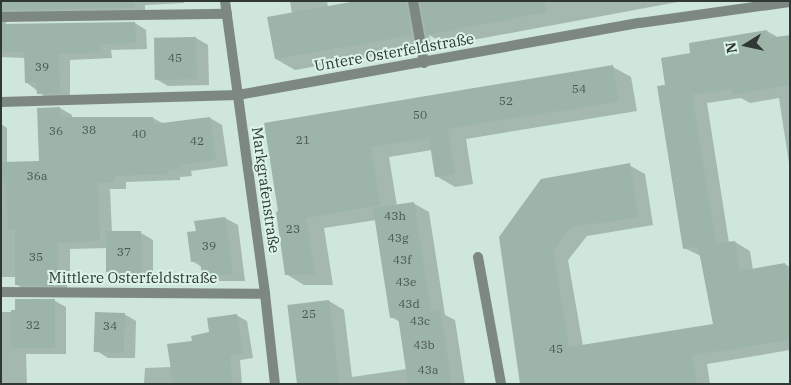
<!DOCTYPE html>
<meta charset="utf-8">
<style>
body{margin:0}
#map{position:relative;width:791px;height:385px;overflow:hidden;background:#cee6db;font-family:"IBM Plex Serif",serif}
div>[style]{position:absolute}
.shadow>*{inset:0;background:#0003}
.building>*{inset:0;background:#9db4a9;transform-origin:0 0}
.lane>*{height:10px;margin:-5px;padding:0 5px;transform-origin:5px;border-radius:5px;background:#7e8883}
.street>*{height:10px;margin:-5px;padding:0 5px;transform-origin:5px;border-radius:5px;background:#7e8883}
span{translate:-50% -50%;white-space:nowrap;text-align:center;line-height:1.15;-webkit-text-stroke:4px #dbf3e8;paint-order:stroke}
.number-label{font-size:12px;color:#4a5751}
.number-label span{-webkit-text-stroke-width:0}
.street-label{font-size:15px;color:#2f3834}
.frame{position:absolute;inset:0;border:2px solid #2f3834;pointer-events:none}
.north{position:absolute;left:721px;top:20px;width:50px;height:50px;-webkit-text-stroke:4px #dbf3e8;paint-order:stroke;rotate:260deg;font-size:14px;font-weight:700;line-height:20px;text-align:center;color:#2f3834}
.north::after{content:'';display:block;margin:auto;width:18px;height:22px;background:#2f3834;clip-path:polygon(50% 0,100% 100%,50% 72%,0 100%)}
</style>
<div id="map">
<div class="shadow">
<div style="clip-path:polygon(1px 1px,184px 1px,184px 3px,145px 5px,145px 14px,6px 19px,6px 25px,135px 23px,146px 30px,147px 49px,111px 50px,112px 58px,70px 60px,70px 99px,49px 100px,26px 82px,25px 58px,1px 57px)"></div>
<div style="clip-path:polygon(290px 1px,327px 1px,328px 7px,363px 1px,683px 1px,446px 45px,429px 35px,431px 46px,295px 70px,276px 59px,292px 14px)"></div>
<div style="clip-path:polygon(767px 31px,779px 38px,790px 36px,790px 170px,779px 98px,750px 103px,741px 98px,707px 103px,729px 243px,735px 242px,750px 251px,753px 270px,785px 264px,790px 267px,790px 350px,707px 364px,710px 384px,521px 384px,500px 238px,629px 165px,645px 174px,653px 225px,587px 236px,568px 260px,583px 346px,714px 325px,701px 256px,684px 248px,667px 86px,692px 54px)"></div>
<div style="clip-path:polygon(196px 38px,208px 45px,209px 85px,168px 86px,156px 79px)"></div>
<div style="clip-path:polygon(613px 67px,631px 77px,637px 111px,466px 139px,473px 184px,455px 187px,436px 176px,432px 150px,389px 157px,397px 206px,413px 203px,429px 212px,445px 315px,455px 320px,465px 384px,298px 384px,329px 301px,344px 310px,352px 377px,407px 369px,400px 322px,391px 317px,376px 220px,324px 228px,333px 285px,304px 285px,286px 274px,280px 212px,265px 124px)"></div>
<div style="clip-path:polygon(60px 108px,72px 115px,72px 118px,153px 118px,164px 124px,210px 118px,222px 125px,228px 166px,191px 171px,192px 176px,180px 177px,180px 180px,126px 182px,126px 189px,110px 189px,112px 233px,141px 233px,153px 240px,153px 278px,120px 279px,108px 272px,108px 248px,70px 249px,70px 278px,67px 278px,67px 292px,28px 292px,16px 284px,16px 277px,1px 277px,1px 124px,7px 128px,7px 163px,40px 162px)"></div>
<div style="clip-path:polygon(225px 218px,238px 225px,245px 281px,216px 281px,203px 274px,202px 267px,192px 261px,197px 232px)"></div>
<div style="clip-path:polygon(55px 301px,66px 307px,66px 354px,26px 354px,27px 384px,1px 384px,1px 312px,16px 312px)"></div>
<div style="clip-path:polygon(124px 314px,136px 321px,135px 358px,108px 358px,97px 351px)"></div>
<div style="clip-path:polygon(236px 315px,247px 321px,253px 358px,240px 360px,242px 384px,144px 384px,145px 368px,172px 367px,193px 342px)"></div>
</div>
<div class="building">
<div style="clip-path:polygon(1px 1px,134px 1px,135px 8px,1px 10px)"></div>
<div style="clip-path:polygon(356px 1px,406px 1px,412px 35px,275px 59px,267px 17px)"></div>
<div style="clip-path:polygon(420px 1px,545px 1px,546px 12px,426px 35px)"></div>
<div style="clip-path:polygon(135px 22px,136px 43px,101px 44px,101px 52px,59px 54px,60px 93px,37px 94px,36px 83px,25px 83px,24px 52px,1px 52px,1px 24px)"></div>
<div style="clip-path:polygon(767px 30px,769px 38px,790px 35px,790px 85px,733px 95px,732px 89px,692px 95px,716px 243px,735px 241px,740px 271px,785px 263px,790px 291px,790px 340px,692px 355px,697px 384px,520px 384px,499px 237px,541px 179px,630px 163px,638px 217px,571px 227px,553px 251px,569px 347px,713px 324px,698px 246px,683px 249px,657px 86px,665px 85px,661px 58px,690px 53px,689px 43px)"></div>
<div style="left:196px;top:37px;width:42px;height:42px;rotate:89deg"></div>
<div style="clip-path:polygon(613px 65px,619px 101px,448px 129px,455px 174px,435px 177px,429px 138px,371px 147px,380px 205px,306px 218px,315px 275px,285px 275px,276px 212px,278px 211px,264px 123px)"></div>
<div style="clip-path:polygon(60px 107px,60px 117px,153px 117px,154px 124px,210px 117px,216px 160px,180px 165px,180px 169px,168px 170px,168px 174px,115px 176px,115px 182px,98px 183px,100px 241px,58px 243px,58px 272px,55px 272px,55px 286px,15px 285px,15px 229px,8px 229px,6px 183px,1px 183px,1px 162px,39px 161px,37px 108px)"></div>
<div style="clip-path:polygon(414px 202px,431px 312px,440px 310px,452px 384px,408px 384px,398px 317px,390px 318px,373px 208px)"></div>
<div style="clip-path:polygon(225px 217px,233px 275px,202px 275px,200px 261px,191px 262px,187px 232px,196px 231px,194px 221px)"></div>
<div style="left:141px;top:231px;width:41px;height:35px;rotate:90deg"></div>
<div style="clip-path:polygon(15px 299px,55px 299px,55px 348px,11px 348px,11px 310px,15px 310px)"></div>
<div style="left:329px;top:300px;width:85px;height:42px;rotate:83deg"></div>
<div style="left:95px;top:312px;width:30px;height:40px;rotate:2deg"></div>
<div style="clip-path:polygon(237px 314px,243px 353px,230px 355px,232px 384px,173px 384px,167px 344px,192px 341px,191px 336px,209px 332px,207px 318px)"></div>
</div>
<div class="lane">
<div style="left:413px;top:1px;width:63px;rotate:79.9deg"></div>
<div style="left:1px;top:17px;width:226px;rotate:-0.8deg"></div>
<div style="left:478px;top:257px;width:129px;rotate:79.7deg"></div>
</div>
<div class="street">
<div style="left:225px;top:1px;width:296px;rotate:82.2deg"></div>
<div style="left:265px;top:294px;width:91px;rotate:83.7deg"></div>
<div style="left:1px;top:102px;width:237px;rotate:-1.7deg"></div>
<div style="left:238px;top:95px;width:408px;rotate:-10.2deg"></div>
<div style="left:640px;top:23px;width:151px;rotate:-8deg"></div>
<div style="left:1px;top:292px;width:264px;rotate:0.4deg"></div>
</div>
<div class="number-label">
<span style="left:175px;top:58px">45</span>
<span style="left:42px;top:67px">39</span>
<span style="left:579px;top:89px">54</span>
<span style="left:506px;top:101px">52</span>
<span style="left:420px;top:115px">50</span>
<span style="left:89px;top:130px">38</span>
<span style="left:56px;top:131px">36</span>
<span style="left:139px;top:134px">40</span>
<span style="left:303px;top:140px">21</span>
<span style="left:197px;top:141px">42</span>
<span style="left:37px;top:176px">36a</span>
<span style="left:395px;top:216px">43h</span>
<span style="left:293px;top:229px">23</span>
<span style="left:398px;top:238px">43g</span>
<span style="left:209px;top:246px">39</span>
<span style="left:124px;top:252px">37</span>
<span style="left:36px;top:257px">35</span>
<span style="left:402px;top:260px">43f</span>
<span style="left:406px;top:282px">43e</span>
<span style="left:409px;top:304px">43d</span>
<span style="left:309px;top:314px">25</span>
<span style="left:420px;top:321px">43c</span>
<span style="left:33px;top:325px">32</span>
<span style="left:110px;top:326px">34</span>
<span style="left:424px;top:345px">43b</span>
<span style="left:556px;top:349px">45</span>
<span style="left:428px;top:370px">43a</span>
</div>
<div class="street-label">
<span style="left:394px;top:52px;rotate:-10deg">Untere Osterfeldstraße</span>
<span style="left:266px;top:190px;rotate:82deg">Markgrafenstraße</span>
<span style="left:133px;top:278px">Mittlere Osterfeldstraße</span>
</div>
<div class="frame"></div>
<div class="north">N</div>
</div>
